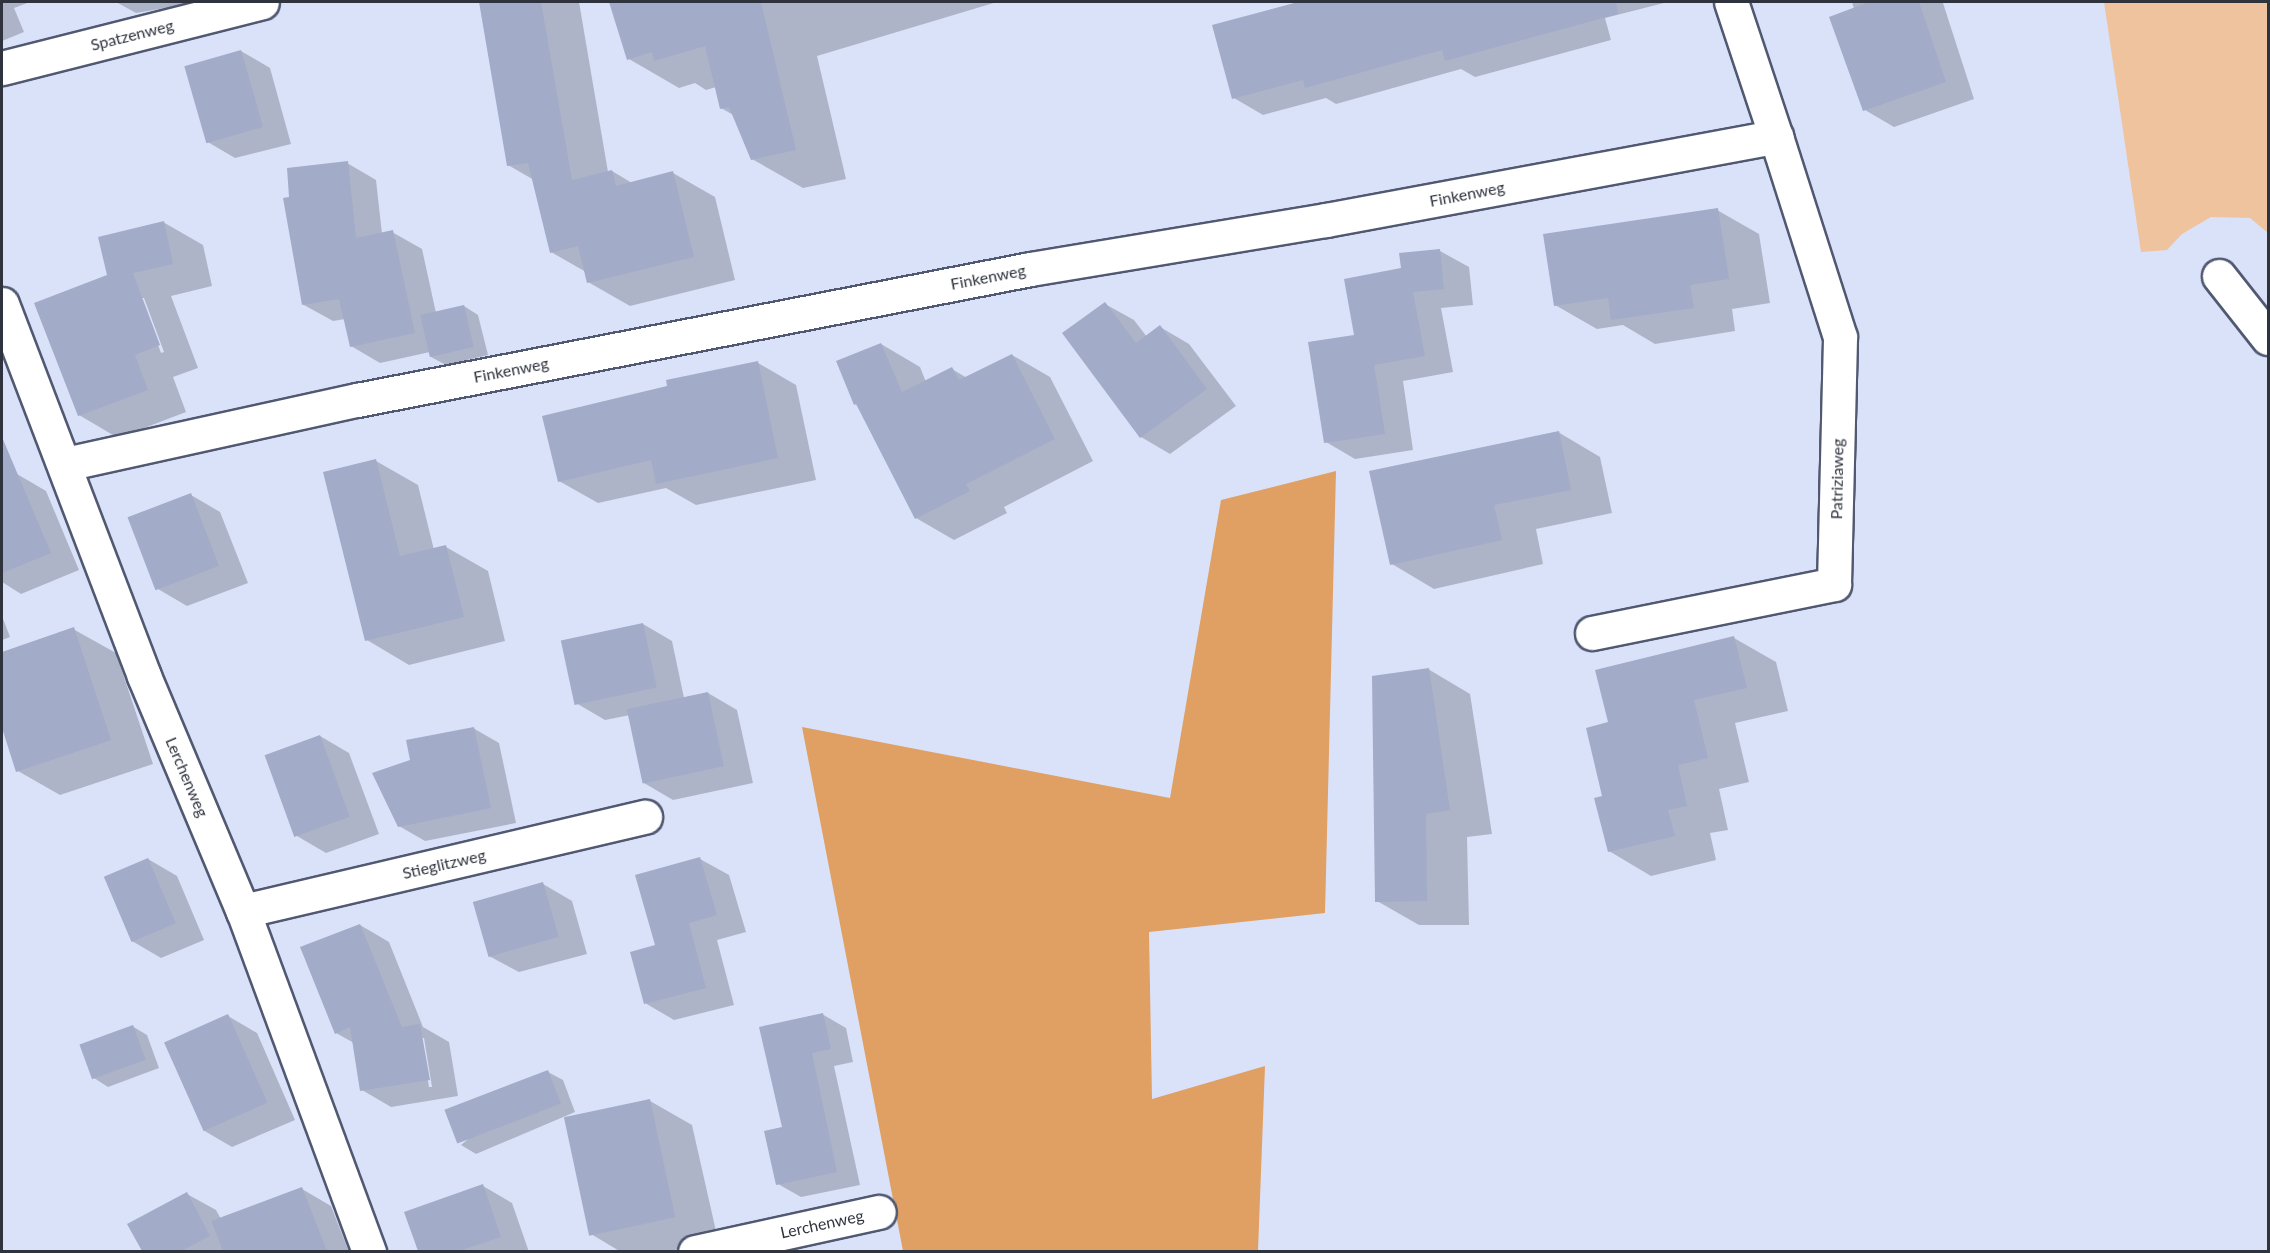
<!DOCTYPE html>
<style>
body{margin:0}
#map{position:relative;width:2270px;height:1253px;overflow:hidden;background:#dae2f9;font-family:Lato,sans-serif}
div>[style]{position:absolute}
.green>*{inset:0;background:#efc39d}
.forest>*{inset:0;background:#e09f63}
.shadow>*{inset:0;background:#0003}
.building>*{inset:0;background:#a2abc7;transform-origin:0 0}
.roads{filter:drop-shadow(2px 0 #515972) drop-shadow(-2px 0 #515972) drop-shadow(0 2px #515972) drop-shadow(0 -2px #515972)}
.minor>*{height:33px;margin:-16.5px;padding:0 16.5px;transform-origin:16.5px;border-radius:16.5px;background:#fff}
span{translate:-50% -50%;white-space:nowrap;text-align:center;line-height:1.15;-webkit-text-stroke:4.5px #fff;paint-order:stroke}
.street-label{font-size:16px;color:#2f333e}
.frame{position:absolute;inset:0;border:3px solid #2f333e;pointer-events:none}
</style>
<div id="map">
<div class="green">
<div style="clip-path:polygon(2104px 2px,2268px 2px,2268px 233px,2250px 218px,2211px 217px,2182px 234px,2167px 250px,2141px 252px)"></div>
</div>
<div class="forest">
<div style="clip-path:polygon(1336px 471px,1325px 913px,1149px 932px,1152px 1099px,1265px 1066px,1258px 1251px,903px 1251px,802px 727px,1170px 798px,1221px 500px)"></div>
</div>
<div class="shadow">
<div style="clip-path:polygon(2px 2px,30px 2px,14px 8px,24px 32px,2px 41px)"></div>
<div style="clip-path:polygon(116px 2px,200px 2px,136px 13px)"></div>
<div style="clip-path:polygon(481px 2px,579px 2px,608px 172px,612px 171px,632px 183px,673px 173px,715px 197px,735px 280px,630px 306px,588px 282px,586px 272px,551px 252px,534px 180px,508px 165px)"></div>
<div style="clip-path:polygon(611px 2px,997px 2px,817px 56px,846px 179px,803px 188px,752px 159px,735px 116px,721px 108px,716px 87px,706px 90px,695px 83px,679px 88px,629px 59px)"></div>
<div style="clip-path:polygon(1328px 2px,1668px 2px,1605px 18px,1611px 40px,1475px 77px,1461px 69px,1336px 104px,1326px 98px,1263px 115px,1234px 98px,1290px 12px)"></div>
<div style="clip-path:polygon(1852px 2px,1943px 3px,1974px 99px,1894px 127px,1865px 110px,1830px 18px,1854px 9px)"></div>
<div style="clip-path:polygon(241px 51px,270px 68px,291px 144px,235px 158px,206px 141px)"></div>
<div style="clip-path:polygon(347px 163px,376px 180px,382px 234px,392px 232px,422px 249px,436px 313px,464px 306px,478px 315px,488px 355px,446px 365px,431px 357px,430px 352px,380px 363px,351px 346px,345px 319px,333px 321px,304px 305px,291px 198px)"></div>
<div style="clip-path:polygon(1717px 210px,1759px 234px,1770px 303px,1732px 309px,1735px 331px,1655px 344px,1623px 325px,1597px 329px,1555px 305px)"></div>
<div style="clip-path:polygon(evenodd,163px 222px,203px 245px,212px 286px,171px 296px,198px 368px,173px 377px,186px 412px,118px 438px,79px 415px,109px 276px,163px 222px,141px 298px,144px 298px,164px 352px,161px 353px,141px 298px)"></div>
<div style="clip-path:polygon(1440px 251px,1469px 267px,1473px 305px,1441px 308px,1453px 372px,1403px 381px,1413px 450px,1355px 459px,1326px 442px,1356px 337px,1402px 269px)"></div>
<div style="clip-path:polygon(1105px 304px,1134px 320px,1147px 337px,1160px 327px,1189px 344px,1236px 406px,1170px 454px,1141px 437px,1064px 333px)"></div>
<div style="clip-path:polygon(881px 344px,920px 367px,926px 382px,952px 369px,967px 378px,1012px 355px,1050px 377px,1093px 461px,1004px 507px,1007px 513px,954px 540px,916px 518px,859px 406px,855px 404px)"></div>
<div style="clip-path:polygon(758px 363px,796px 385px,816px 480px,696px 505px,666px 488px,598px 503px,559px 481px)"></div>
<div style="clip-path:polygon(1558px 432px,1600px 457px,1612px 513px,1536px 529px,1543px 564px,1434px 589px,1392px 564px)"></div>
<div style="clip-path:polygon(376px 461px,418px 485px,434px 550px,446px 547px,488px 571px,505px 641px,409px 665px,367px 640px)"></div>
<div style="clip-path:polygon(17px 474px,46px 491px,79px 570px,21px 594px,2px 582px,2px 480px)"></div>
<div style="clip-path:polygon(191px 495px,220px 512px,248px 583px,187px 606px,158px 589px)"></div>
<div style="clip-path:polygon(2px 616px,10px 637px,2px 640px)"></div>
<div style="clip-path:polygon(643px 624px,672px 641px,684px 698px,708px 693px,737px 710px,753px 783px,673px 800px,644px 783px,630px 715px,605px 720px,576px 703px)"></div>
<div style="clip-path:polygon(73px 629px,116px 653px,153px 764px,60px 795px,18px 771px,2px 724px,2px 653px)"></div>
<div style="clip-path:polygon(1734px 638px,1776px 662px,1788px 711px,1735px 723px,1749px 782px,1719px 789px,1728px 830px,1710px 833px,1716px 860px,1651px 876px,1609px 851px,1604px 797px,1610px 723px)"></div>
<div style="clip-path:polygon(1428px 669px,1470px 694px,1492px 834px,1467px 837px,1469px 925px,1419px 925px,1377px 901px)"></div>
<div style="clip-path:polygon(473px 728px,499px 743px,516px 823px,425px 841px,399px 826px)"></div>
<div style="clip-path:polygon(320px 736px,349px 753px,379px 834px,326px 853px,297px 836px)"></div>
<div style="clip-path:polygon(148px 859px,177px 876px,204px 940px,161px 958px,132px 941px)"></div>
<div style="clip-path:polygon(700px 859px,729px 875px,746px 932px,717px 940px,734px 1005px,674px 1020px,645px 1003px,657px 946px)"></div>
<div style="clip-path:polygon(543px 884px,572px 901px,587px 954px,519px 972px,489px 956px)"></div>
<div style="clip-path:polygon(evenodd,360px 925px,389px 942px,423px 1027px,449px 1042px,458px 1096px,391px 1107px,362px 1090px,354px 1043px,336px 1033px,360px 925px,421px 1038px,424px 1038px,432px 1087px,429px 1087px,421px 1038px)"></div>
<div style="clip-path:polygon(822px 1014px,846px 1028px,853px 1062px,834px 1066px,860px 1185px,801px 1197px,778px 1184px,784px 1128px)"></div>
<div style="clip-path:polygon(228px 1016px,257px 1033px,295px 1120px,232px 1147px,203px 1130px)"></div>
<div style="clip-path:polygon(132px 1026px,147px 1035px,159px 1068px,108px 1087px,94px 1078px)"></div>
<div style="clip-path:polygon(548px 1072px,563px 1080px,575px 1112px,476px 1154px,461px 1145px)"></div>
<div style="clip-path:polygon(650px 1101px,692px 1125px,718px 1240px,666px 1252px,621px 1252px,591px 1234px)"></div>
<div style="clip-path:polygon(483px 1186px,512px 1203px,529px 1252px,420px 1252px,406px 1213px)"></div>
<div style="clip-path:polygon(302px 1189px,331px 1206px,349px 1252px,144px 1252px,129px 1224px,187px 1194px,216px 1210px,221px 1219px)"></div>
</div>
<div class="building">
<div style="clip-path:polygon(479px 2px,541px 2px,572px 180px,612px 170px,616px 186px,673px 171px,694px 257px,587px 283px,578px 246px,550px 253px,528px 163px,507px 166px)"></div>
<div style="clip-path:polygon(609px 2px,761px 2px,796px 150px,751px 160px,729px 107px,720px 109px,705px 46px,654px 61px,652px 52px,627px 60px)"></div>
<div style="clip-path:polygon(1298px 2px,1616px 2px,1618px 14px,1445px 61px,1442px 50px,1305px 88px,1303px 80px,1232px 99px,1212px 25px)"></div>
<div style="clip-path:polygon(1869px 2px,1919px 2px,1946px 82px,1863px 111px,1829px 17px)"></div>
<div style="left:241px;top:50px;width:80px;height:59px;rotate:74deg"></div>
<div style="clip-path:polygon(348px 161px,356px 238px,393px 230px,415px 333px,350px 347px,339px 299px,302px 305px,283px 198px,289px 197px,287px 168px)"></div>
<div style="clip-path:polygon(1718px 208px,1729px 279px,1690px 285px,1694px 308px,1611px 320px,1608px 298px,1554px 306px,1543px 234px)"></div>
<div style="clip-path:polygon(164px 221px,173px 264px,133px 273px,160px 345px,135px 355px,148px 390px,78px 416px,34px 303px,107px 275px,98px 237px)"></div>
<div style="clip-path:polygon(1440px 249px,1444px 289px,1413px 292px,1425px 356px,1374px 365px,1385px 434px,1324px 443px,1308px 342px,1354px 335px,1344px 279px,1401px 268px,1399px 253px)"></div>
<div style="clip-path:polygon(1105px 302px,1136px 343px,1160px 325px,1207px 389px,1140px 438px,1062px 333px)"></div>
<div style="left:464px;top:305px;width:43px;height:45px;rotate:77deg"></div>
<div style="clip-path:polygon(881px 343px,902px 392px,952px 367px,959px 380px,1012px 354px,1055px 439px,966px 484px,970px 491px,915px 519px,856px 404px,854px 405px,836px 361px)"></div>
<div style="clip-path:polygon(758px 361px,778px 458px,656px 484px,651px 460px,558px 482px,542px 416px,667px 386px,666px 380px)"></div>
<div style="clip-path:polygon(1559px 431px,1571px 490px,1494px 505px,1502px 540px,1390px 565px,1369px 471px)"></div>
<div style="clip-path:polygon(2px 437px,51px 553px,2px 573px)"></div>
<div style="clip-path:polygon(376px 459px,400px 556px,446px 545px,464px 617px,365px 641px,323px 472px)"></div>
<div style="left:191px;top:493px;width:78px;height:68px;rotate:69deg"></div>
<div style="left:643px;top:623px;width:66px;height:84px;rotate:78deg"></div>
<div style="clip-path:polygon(74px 627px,111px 740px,16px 772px,2px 728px,2px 652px)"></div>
<div style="clip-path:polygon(1734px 636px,1747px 688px,1694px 700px,1708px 758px,1678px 765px,1687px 806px,1668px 810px,1675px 836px,1608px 852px,1594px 798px,1602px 796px,1586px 728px,1608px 722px,1595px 670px)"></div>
<div style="clip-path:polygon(1429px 668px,1450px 810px,1426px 814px,1427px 901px,1375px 902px,1372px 676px)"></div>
<div style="left:708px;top:692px;width:76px;height:83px;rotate:78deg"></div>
<div style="clip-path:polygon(474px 727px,491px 808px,398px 827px,372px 773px,410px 760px,406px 740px)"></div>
<div style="left:320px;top:735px;width:87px;height:59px;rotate:70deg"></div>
<div style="clip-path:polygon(700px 857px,717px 915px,689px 923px,706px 988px,644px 1004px,630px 952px,655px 945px,635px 875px)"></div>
<div style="left:148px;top:858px;width:71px;height:48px;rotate:67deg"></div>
<div style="left:543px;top:882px;width:57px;height:73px;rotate:74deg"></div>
<div style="clip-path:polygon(360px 924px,402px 1027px,420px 1024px,430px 1080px,360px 1091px,350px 1027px,335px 1034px,300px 947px)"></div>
<div style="clip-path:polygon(823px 1013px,831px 1049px,812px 1053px,837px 1172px,776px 1185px,764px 1131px,782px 1127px,759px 1027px)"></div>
<div style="left:228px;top:1014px;width:97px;height:70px;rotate:66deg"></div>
<div style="left:133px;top:1025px;width:37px;height:57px;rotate:70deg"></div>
<div style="left:548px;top:1070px;width:36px;height:111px;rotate:69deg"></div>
<div style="left:650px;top:1099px;width:121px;height:88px;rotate:78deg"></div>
<div style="clip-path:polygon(483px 1184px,501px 1237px,459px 1251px,418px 1251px,404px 1212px)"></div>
<div style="clip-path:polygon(302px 1187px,327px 1251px,223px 1251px,211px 1221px)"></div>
<div style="clip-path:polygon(187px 1192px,210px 1236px,181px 1251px,142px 1251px,127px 1224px)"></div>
</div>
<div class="roads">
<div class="minor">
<div style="left:2px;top:68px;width:268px;rotate:-14.2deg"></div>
<div style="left:2219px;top:276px;width:79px;rotate:51.7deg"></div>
<div style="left:2px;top:304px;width:398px;rotate:69.1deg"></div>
<div style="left:144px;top:676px;width:255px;rotate:67.2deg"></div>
<div style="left:243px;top:911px;width:364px;rotate:69.7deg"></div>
<div style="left:65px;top:464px;width:299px;rotate:-12.4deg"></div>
<div style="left:357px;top:400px;width:686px;rotate:-11.01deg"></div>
<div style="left:1030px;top:269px;width:300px;rotate:-9.4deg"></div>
<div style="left:1326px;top:220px;width:458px;rotate:-10.5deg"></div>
<div style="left:1776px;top:137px;width:142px;rotate:-108.4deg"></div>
<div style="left:1592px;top:633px;width:247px;rotate:-11.4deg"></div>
<div style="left:1834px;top:584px;width:247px;rotate:-88.6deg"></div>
<div style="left:1840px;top:337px;width:210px;rotate:-107.7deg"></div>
<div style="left:243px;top:911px;width:413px;rotate:-13.2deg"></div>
<div style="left:695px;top:1252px;width:188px;rotate:-12.3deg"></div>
</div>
</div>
<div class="street-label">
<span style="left:132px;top:35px;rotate:-14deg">Spatzenweg</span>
<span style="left:1467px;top:194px;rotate:-11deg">Finkenweg</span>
<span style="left:988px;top:277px;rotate:-11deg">Finkenweg</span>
<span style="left:511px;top:370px;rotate:-11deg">Finkenweg</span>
<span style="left:1837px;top:479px;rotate:-89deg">Patriziaweg</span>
<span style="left:187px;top:777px;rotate:67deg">Lerchenweg</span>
<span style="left:444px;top:864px;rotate:-13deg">Stieglitzweg</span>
<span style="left:822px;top:1224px;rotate:-12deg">Lerchenweg</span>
</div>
<div class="frame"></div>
</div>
